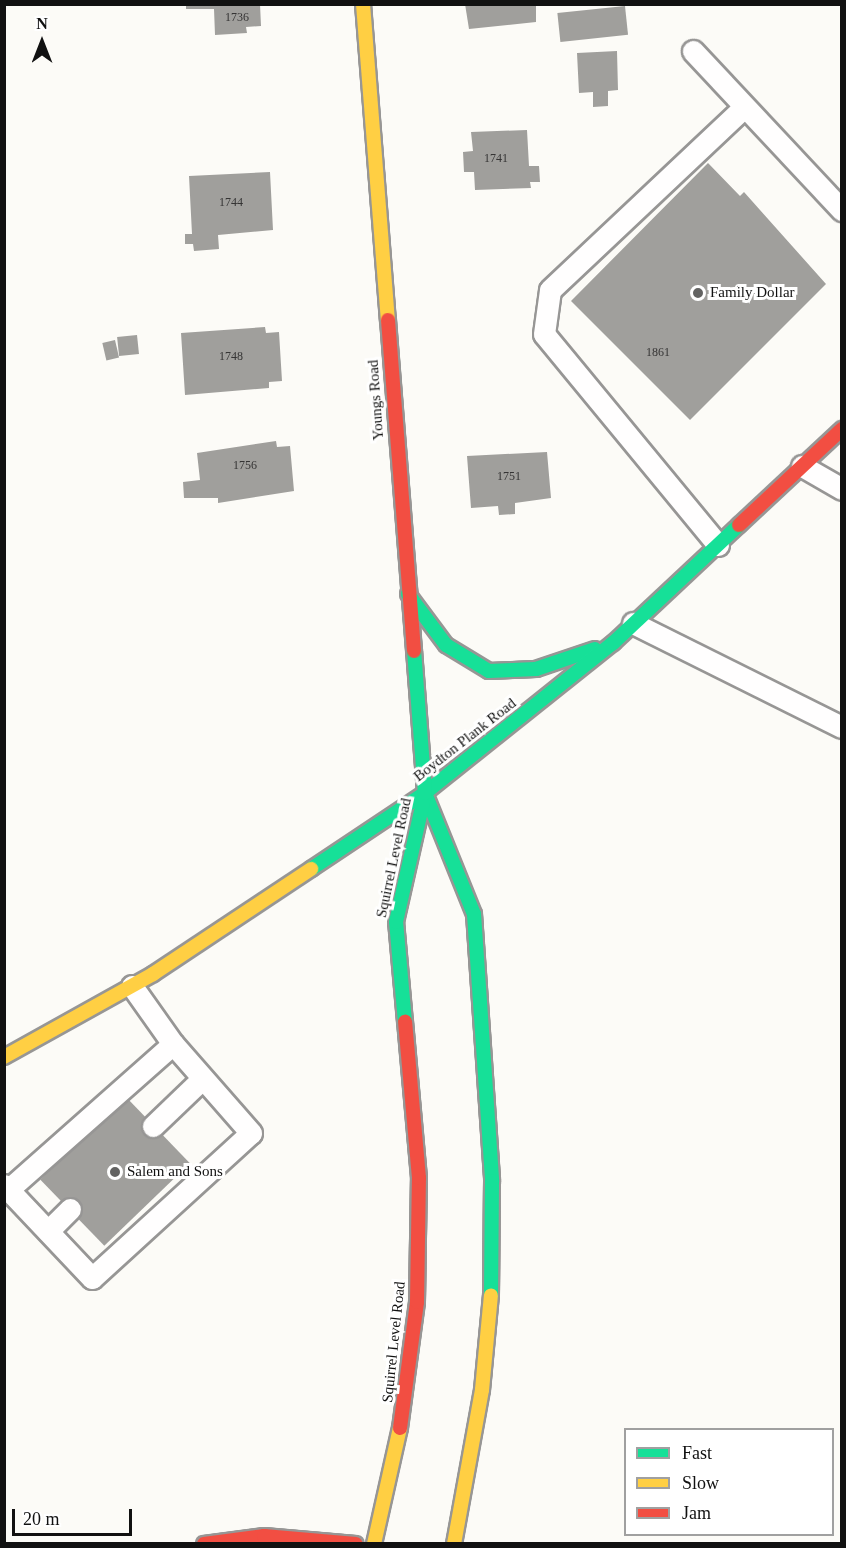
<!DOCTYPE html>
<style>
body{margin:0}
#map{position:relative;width:846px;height:1548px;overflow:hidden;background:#fcfbf7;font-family:Georgia,serif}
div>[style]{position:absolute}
.building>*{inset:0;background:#a09f9c;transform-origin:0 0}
.roads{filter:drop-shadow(2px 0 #979695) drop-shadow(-2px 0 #979695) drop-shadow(0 2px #979695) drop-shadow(0 -2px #979695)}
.lane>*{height:21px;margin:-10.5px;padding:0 10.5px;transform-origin:10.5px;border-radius:10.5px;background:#fffefe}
.fast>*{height:14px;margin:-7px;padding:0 7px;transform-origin:7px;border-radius:7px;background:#16e098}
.slow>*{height:14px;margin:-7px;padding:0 7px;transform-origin:7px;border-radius:7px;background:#ffcf43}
.jam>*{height:14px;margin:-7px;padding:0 7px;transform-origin:7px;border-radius:7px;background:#f24e42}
.dots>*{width:16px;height:16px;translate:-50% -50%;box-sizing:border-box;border:3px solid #fff;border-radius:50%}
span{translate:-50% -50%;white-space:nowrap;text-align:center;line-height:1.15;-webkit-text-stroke:6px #fff;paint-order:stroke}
.number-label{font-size:12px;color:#353434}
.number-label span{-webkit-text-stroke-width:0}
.poi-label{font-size:15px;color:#111}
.left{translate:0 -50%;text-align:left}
.street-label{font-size:15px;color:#111}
.frame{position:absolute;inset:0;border:6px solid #111;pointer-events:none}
.legend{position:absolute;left:624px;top:1428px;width:210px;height:108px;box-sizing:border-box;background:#fff;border:2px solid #a0a0a0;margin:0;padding:8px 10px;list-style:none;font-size:18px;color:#111}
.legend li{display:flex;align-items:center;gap:12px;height:30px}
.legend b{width:30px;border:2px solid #a0a0a0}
.north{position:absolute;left:12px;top:12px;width:60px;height:60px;-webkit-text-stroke:4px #fff;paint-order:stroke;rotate:0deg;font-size:16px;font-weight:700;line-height:24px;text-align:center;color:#111}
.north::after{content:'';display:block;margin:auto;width:21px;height:27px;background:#111;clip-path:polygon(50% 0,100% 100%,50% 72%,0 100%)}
.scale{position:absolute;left:12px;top:1509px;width:120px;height:27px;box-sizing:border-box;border:3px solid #111;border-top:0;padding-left:8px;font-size:18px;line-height:21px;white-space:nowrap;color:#111;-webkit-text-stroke:4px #fff;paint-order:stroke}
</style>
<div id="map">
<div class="building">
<div style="clip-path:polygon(186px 4px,260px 4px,261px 26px,246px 27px,247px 33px,215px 35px,214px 9px,186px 9px)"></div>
<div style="clip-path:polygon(465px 4px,536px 4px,536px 22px,469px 29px)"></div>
<div style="left:625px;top:6px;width:29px;height:68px;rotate:84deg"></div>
<div style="clip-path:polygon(617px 51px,618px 90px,608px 91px,608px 106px,593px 107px,593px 92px,579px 93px,577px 53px)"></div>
<div style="clip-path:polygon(527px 130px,529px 166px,539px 166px,540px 182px,530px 182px,531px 188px,475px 190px,474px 172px,464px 172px,463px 152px,473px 151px,471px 132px)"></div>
<div style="clip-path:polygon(708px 163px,740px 196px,744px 192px,826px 284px,690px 420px,571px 301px)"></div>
<div style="clip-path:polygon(270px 172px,273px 230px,218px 235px,219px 249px,194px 251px,193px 244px,185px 244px,185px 234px,192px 234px,189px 176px)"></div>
<div style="clip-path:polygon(265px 327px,266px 333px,279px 332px,282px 381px,269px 382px,269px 388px,185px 395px,181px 333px)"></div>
<div style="left:137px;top:335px;width:19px;height:20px;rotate:84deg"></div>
<div style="left:115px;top:340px;width:18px;height:13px;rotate:77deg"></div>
<div style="clip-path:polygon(276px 441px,277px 447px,290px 446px,294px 491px,218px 503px,218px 498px,184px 498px,183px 482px,200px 480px,197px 453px)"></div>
<div style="clip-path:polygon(547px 452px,551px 498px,515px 503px,515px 514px,499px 515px,498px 506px,471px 508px,467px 456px)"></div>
<div style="left:126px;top:1097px;width:92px;height:119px;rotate:46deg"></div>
</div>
<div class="roads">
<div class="lane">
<div style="left:693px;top:51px;width:218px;rotate:46.9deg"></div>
<div style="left:802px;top:466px;width:46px;rotate:29.9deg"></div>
<div style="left:718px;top:545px;width:273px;rotate:-129.5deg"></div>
<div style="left:544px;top:334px;width:44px;rotate:-82.2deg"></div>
<div style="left:550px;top:290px;width:267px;rotate:-43.3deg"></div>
<div style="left:633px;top:623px;width:233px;rotate:26.5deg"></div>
<div style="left:153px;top:1126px;width:68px;rotate:-43.8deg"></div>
<div style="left:4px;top:1185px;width:128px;rotate:46.6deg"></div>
<div style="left:92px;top:1278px;width:215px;rotate:-42.4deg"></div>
<div style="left:251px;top:1133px;width:118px;rotate:-131.2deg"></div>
<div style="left:173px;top:1044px;width:71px;rotate:-125.3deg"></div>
<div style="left:9px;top:1189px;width:219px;rotate:-41.5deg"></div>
<div style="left:48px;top:1231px;width:31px;rotate:-45deg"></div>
</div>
<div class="fast">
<div style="left:408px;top:594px;width:64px;rotate:53.3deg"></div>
<div style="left:446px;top:645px;width:50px;rotate:31.2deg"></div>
<div style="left:489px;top:671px;width:47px;rotate:-2.4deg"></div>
<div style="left:536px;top:669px;width:62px;rotate:-18.7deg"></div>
<div style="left:425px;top:793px;width:131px;rotate:68deg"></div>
<div style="left:474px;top:914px;width:268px;rotate:86.1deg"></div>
<div style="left:492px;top:1181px;width:114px;rotate:90.5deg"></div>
<div style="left:311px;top:869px;width:137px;rotate:-33.7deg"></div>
<div style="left:425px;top:793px;width:241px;rotate:-38.6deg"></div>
<div style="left:613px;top:643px;width:173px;rotate:-43.1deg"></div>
<div style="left:405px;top:1022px;width:100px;rotate:-95.1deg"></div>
<div style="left:396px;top:922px;width:132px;rotate:-77.3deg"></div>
<div style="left:425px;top:793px;width:142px;rotate:-94.4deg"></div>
</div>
<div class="slow">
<div style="left:363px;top:4px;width:317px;rotate:85.5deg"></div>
<div style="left:4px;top:1057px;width:171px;rotate:-29.1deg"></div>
<div style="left:153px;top:974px;width:190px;rotate:-33.6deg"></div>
<div style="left:374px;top:1544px;width:119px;rotate:-77.4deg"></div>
<div style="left:454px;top:1544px;width:157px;rotate:-79.7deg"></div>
<div style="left:482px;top:1390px;width:95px;rotate:-84.6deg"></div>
</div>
<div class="jam">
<div style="left:388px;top:320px;width:332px;rotate:85.5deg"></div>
<div style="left:739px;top:525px;width:141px;rotate:-43deg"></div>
<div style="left:400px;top:1428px;width:127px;rotate:-82.3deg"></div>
<div style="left:417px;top:1302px;width:124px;rotate:-89.1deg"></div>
<div style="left:419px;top:1178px;width:157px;rotate:-95.1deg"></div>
<div style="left:204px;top:1544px;width:61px;rotate:-7.6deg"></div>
<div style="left:264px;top:1536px;width:92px;rotate:5deg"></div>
</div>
</div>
<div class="dots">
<div style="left:698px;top:293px;background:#636362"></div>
<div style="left:115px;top:1172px;background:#636362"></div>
</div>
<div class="number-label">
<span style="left:237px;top:18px">1736</span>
<span style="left:496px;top:159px">1741</span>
<span style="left:231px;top:203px">1744</span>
<span style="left:658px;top:353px">1861</span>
<span style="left:231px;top:357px">1748</span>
<span style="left:245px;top:466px">1756</span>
<span style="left:509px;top:477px">1751</span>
</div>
<div class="poi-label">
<span class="left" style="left:710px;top:293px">Family Dollar</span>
<span class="left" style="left:127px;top:1172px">Salem and Sons</span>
</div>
<div class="street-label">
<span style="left:376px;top:400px;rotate:-94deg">Youngs Road</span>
<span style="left:465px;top:740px;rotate:-38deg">Boydton Plank Road</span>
<span style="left:394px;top:858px;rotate:-78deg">Squirrel Level Road</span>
<span style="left:394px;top:1342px;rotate:-84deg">Squirrel Level Road</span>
</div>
<div class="frame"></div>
<ul class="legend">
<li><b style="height:8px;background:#16e098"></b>Fast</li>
<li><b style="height:8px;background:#ffcf43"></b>Slow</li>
<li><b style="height:8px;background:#f24e42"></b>Jam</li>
</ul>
<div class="north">N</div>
<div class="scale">20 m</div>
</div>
